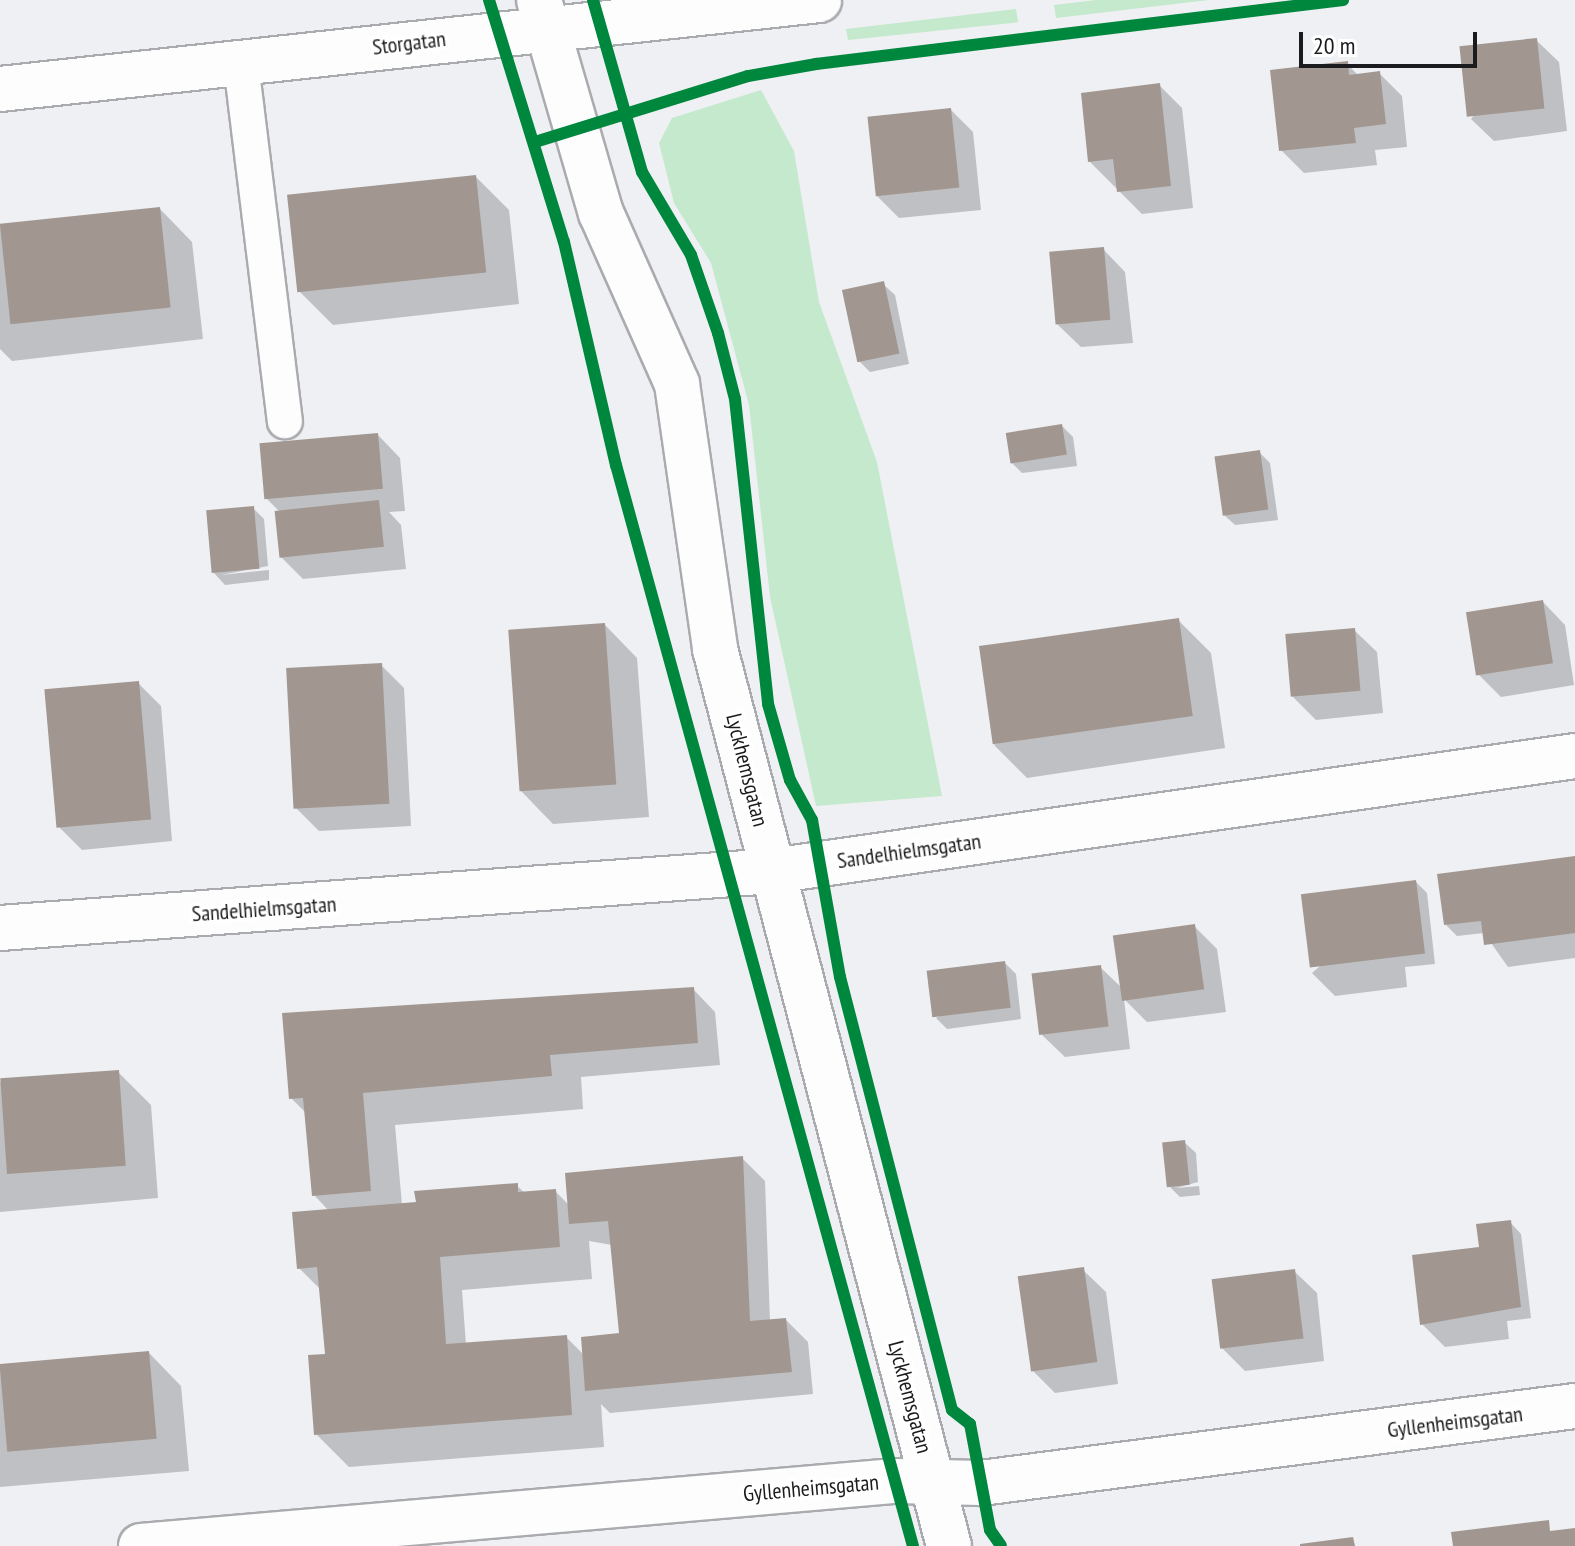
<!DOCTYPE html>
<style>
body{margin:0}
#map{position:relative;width:1575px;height:1546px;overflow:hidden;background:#eff0f4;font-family:"PT Sans Narrow",sans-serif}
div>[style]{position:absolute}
.green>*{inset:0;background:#c5e9cc}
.shadow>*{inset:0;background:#0003}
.building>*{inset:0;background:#a29790;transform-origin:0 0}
.roads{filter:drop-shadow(2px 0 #aaabae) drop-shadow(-2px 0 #aaabae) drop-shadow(0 2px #aaabae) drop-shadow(0 -2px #aaabae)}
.lane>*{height:34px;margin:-17px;padding:0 17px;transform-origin:17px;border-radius:17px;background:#fdfdfd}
.street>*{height:44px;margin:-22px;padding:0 22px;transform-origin:22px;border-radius:22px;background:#fdfdfd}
.cycleway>*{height:12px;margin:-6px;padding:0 6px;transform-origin:6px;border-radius:6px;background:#00873e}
span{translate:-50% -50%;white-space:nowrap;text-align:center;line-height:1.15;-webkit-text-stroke:8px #fff;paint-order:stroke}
.street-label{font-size:22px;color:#1b1b1e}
.scale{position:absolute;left:1299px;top:32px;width:178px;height:36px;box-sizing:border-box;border:4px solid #1b1b1e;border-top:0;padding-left:10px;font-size:24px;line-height:28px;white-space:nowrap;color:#1b1b1e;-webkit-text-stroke:6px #fff;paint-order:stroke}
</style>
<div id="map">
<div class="green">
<div style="clip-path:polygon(1096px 0,1209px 0,1056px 18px,1054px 5px)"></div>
<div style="clip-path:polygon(1016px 9px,1018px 22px,1012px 23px,848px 40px,846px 29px)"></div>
<div style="clip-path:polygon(761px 90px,794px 151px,819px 302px,877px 462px,942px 796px,816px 806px,770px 597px,749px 405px,711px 263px,674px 203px,659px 143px,672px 118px)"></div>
</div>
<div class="shadow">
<div style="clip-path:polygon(1536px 40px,1559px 62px,1567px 131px,1494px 141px,1471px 119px)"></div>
<div style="clip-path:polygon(1347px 64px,1359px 76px,1379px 73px,1402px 96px,1407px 147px,1375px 150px,1377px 165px,1304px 173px,1281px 150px)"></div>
<div style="clip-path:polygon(1159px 85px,1182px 108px,1193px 208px,1142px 214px,1090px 162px)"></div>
<div style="clip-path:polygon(951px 110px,973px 132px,981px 210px,899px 218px,876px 195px)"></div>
<div style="clip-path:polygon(476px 177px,509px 210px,519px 304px,333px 325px,300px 292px)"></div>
<div style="clip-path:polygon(160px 209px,192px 242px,203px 339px,12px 361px,0 349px,0 226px)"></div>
<div style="clip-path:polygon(1103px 249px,1125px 272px,1133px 343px,1081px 347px,1058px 325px)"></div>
<div style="clip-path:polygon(883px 284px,895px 295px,909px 364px,870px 372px,859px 361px)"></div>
<div style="clip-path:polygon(1062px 426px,1073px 437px,1077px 466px,1022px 473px,1011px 462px)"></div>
<div style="clip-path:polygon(378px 435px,400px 458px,405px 511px,389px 512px,401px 525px,406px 569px,303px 579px,280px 556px,279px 511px,267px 499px)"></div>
<div style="clip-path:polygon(1259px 452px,1270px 463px,1278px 520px,1235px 525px,1223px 514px)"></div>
<div style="clip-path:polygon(253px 508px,264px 519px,268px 566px,221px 575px,269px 570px,269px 580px,225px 585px,214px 573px)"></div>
<div style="clip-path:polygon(1543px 602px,1565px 625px,1574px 685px,1501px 697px,1478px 674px)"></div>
<div style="clip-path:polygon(1178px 620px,1211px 653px,1225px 748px,1027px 778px,994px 745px)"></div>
<div style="clip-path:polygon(605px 625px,637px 658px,649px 817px,553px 824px,521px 791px)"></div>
<div style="clip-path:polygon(1354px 630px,1377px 652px,1383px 713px,1316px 720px,1293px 697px)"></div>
<div style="clip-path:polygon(381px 665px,404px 688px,411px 826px,319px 831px,296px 808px)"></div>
<div style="clip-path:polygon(138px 683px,161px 706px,172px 841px,82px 850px,59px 827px)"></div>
<div style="clip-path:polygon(1575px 858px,1575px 958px,1508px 967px,1484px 933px,1457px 936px,1446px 925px)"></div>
<div style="clip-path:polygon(1416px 882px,1427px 893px,1435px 964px,1405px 967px,1407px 987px,1335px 996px,1312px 973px)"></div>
<div style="clip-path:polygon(1195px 927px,1217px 949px,1226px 1012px,1147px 1022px,1124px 999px,1130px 1049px,1065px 1057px,1042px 1035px,1100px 967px,1123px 989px)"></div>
<div style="clip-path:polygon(1005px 963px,1016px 974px,1021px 1019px,947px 1029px,936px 1018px)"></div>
<div style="clip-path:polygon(evenodd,693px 989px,715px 1012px,720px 1065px,581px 1077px,583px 1109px,395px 1125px,402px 1205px,517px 1186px,525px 1193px,555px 1191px,570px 1206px,742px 1158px,765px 1181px,770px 1321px,786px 1320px,808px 1342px,813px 1394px,610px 1413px,601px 1404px,604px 1447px,349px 1467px,316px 1434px,327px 1356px,321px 1290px,299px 1268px,329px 1211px,314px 1195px,307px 1114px,291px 1098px,284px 1015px,693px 989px,589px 1241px,612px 1245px,621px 1335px,584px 1355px,566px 1337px,466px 1345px,462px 1290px,592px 1279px,589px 1241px)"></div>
<div style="clip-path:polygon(118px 1072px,151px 1105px,158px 1198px,0 1212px,0 1082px)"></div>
<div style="clip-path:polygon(1184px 1142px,1196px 1153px,1198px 1182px,1176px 1188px,1199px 1186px,1200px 1195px,1180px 1197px,1169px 1186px)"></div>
<div style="clip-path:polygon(1510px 1222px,1521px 1234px,1531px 1318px,1507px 1321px,1509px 1339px,1445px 1347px,1422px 1324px)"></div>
<div style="clip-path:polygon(1083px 1270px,1106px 1292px,1118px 1384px,1055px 1393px,1032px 1370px)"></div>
<div style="clip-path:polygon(1294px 1271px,1317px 1293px,1324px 1361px,1245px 1371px,1222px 1348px)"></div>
<div style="clip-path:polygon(149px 1353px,181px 1386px,189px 1471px,0 1487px,0 1365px)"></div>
</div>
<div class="building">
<div style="left:1537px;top:38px;width:71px;height:78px;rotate:84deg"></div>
<div style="clip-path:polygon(1348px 61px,1349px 75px,1380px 71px,1386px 124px,1354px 128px,1356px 143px,1279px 151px,1270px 70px)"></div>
<div style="clip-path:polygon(1160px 83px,1171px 186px,1117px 192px,1113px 159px,1088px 162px,1081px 93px)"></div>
<div style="left:951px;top:108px;width:80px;height:84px;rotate:84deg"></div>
<div style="left:476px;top:175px;width:98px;height:190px;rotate:84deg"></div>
<div style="left:160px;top:207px;width:101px;height:161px;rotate:84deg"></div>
<div style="left:1104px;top:247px;width:73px;height:55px;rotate:85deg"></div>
<div style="left:884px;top:281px;width:74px;height:43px;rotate:78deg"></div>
<div style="left:1062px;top:424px;width:31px;height:57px;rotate:81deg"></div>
<div style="left:378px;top:433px;width:56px;height:119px;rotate:85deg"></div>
<div style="left:1260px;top:450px;width:60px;height:46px;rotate:82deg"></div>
<div style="left:379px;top:500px;width:47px;height:105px;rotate:84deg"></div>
<div style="left:254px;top:506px;width:63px;height:48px;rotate:85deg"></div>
<div style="left:1543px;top:600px;width:64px;height:78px;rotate:81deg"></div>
<div style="left:1179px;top:618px;width:99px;height:202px;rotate:82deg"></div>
<div style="left:605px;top:623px;width:162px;height:97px;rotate:86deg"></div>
<div style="left:1355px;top:628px;width:63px;height:70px;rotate:85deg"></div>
<div style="left:382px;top:663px;width:141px;height:96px;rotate:87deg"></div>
<div style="left:139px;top:681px;width:139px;height:95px;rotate:85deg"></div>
<div style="clip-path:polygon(1575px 856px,1575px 933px,1484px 945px,1481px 921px,1444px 925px,1437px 874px)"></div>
<div style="left:1416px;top:880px;width:74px;height:116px;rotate:83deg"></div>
<div style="left:1195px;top:924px;width:66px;height:83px;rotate:82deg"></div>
<div style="left:1005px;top:961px;width:47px;height:79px;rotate:83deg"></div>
<div style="left:1101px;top:965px;width:62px;height:70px;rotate:83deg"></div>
<div style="clip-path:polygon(694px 987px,698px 1043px,550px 1055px,552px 1076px,363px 1093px,371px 1191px,312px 1196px,303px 1098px,289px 1099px,282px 1013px)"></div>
<div style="left:119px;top:1070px;width:96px;height:119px;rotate:86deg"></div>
<div style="left:1185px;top:1140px;width:45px;height:23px;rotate:84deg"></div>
<div style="clip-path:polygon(743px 1156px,750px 1321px,786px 1318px,792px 1372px,585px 1391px,581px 1337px,619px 1333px,608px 1221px,569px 1224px,565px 1173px)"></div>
<div style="clip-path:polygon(518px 1183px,518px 1192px,556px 1189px,560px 1247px,440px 1257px,446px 1344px,567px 1335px,572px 1415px,314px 1435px,308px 1355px,325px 1354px,317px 1267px,297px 1269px,292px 1212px,416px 1202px,414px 1191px)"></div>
<div style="clip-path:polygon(1511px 1220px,1521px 1307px,1420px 1325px,1412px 1255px,1479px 1247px,1476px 1224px)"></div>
<div style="left:1084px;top:1267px;width:96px;height:67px;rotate:82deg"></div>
<div style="left:1295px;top:1269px;width:70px;height:84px;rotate:83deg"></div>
<div style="left:149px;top:1351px;width:88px;height:150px;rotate:85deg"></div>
<div style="clip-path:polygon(1549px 1520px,1550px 1531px,1575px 1528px,1575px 1546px,1453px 1546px,1451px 1532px)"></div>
<div style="clip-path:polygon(1353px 1537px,1355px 1546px,1300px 1546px,1300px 1544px)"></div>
</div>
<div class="roads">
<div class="lane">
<div style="left:241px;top:64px;width:360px;rotate:83deg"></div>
</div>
<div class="street">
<div style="left:539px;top:0;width:222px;rotate:73.8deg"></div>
<div style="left:601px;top:213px;width:187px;rotate:66deg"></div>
<div style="left:677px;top:384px;width:268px;rotate:81.8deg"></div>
<div style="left:715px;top:649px;width:927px;rotate:75.38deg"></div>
<div style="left:0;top:89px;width:824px;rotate:-6.2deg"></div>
<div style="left:0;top:928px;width:774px;rotate:-4.22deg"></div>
<div style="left:772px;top:871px;width:811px;rotate:-8.15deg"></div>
<div style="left:141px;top:1546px;width:757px;rotate:-4.93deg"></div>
<div style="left:895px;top:1481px;width:86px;rotate:1.3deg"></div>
<div style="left:981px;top:1483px;width:599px;rotate:-7.39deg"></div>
</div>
</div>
<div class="cycleway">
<div style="left:489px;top:0;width:253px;rotate:72.8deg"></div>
<div style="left:564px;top:242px;width:229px;rotate:76.9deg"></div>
<div style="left:616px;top:465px;width:1121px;rotate:74.64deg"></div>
<div style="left:593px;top:0;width:179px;rotate:74.1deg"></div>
<div style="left:642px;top:172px;width:96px;rotate:59.4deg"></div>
<div style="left:691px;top:255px;width:83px;rotate:70.9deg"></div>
<div style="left:718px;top:333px;width:68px;rotate:75.6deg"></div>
<div style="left:735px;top:399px;width:307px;rotate:83.8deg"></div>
<div style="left:768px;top:704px;width:79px;rotate:73.9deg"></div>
<div style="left:790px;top:780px;width:46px;rotate:61.2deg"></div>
<div style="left:812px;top:820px;width:159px;rotate:79.9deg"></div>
<div style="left:840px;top:977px;width:447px;rotate:75.5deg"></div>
<div style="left:952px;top:1410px;width:23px;rotate:38deg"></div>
<div style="left:970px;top:1424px;width:108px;rotate:79.3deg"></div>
<div style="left:990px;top:1530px;width:19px;rotate:55deg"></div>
<div style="left:535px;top:142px;width:223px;rotate:-17.2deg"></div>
<div style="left:748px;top:76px;width:69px;rotate:-10deg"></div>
<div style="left:816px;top:64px;width:531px;rotate:-6.92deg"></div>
</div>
<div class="street-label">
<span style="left:409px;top:43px;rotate:-7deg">Storgatan</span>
<span style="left:747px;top:770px;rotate:76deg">Lyckhemsgatan</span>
<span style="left:909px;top:851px;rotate:-8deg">Sandelhielmsgatan</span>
<span style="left:264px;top:909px;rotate:-4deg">Sandelhielmsgatan</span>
<span style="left:910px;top:1397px;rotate:75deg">Lyckhemsgatan</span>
<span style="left:1455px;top:1422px;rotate:-7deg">Gyllenheimsgatan</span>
<span style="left:811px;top:1488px;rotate:-5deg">Gyllenheimsgatan</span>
</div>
<div class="scale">20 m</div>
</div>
